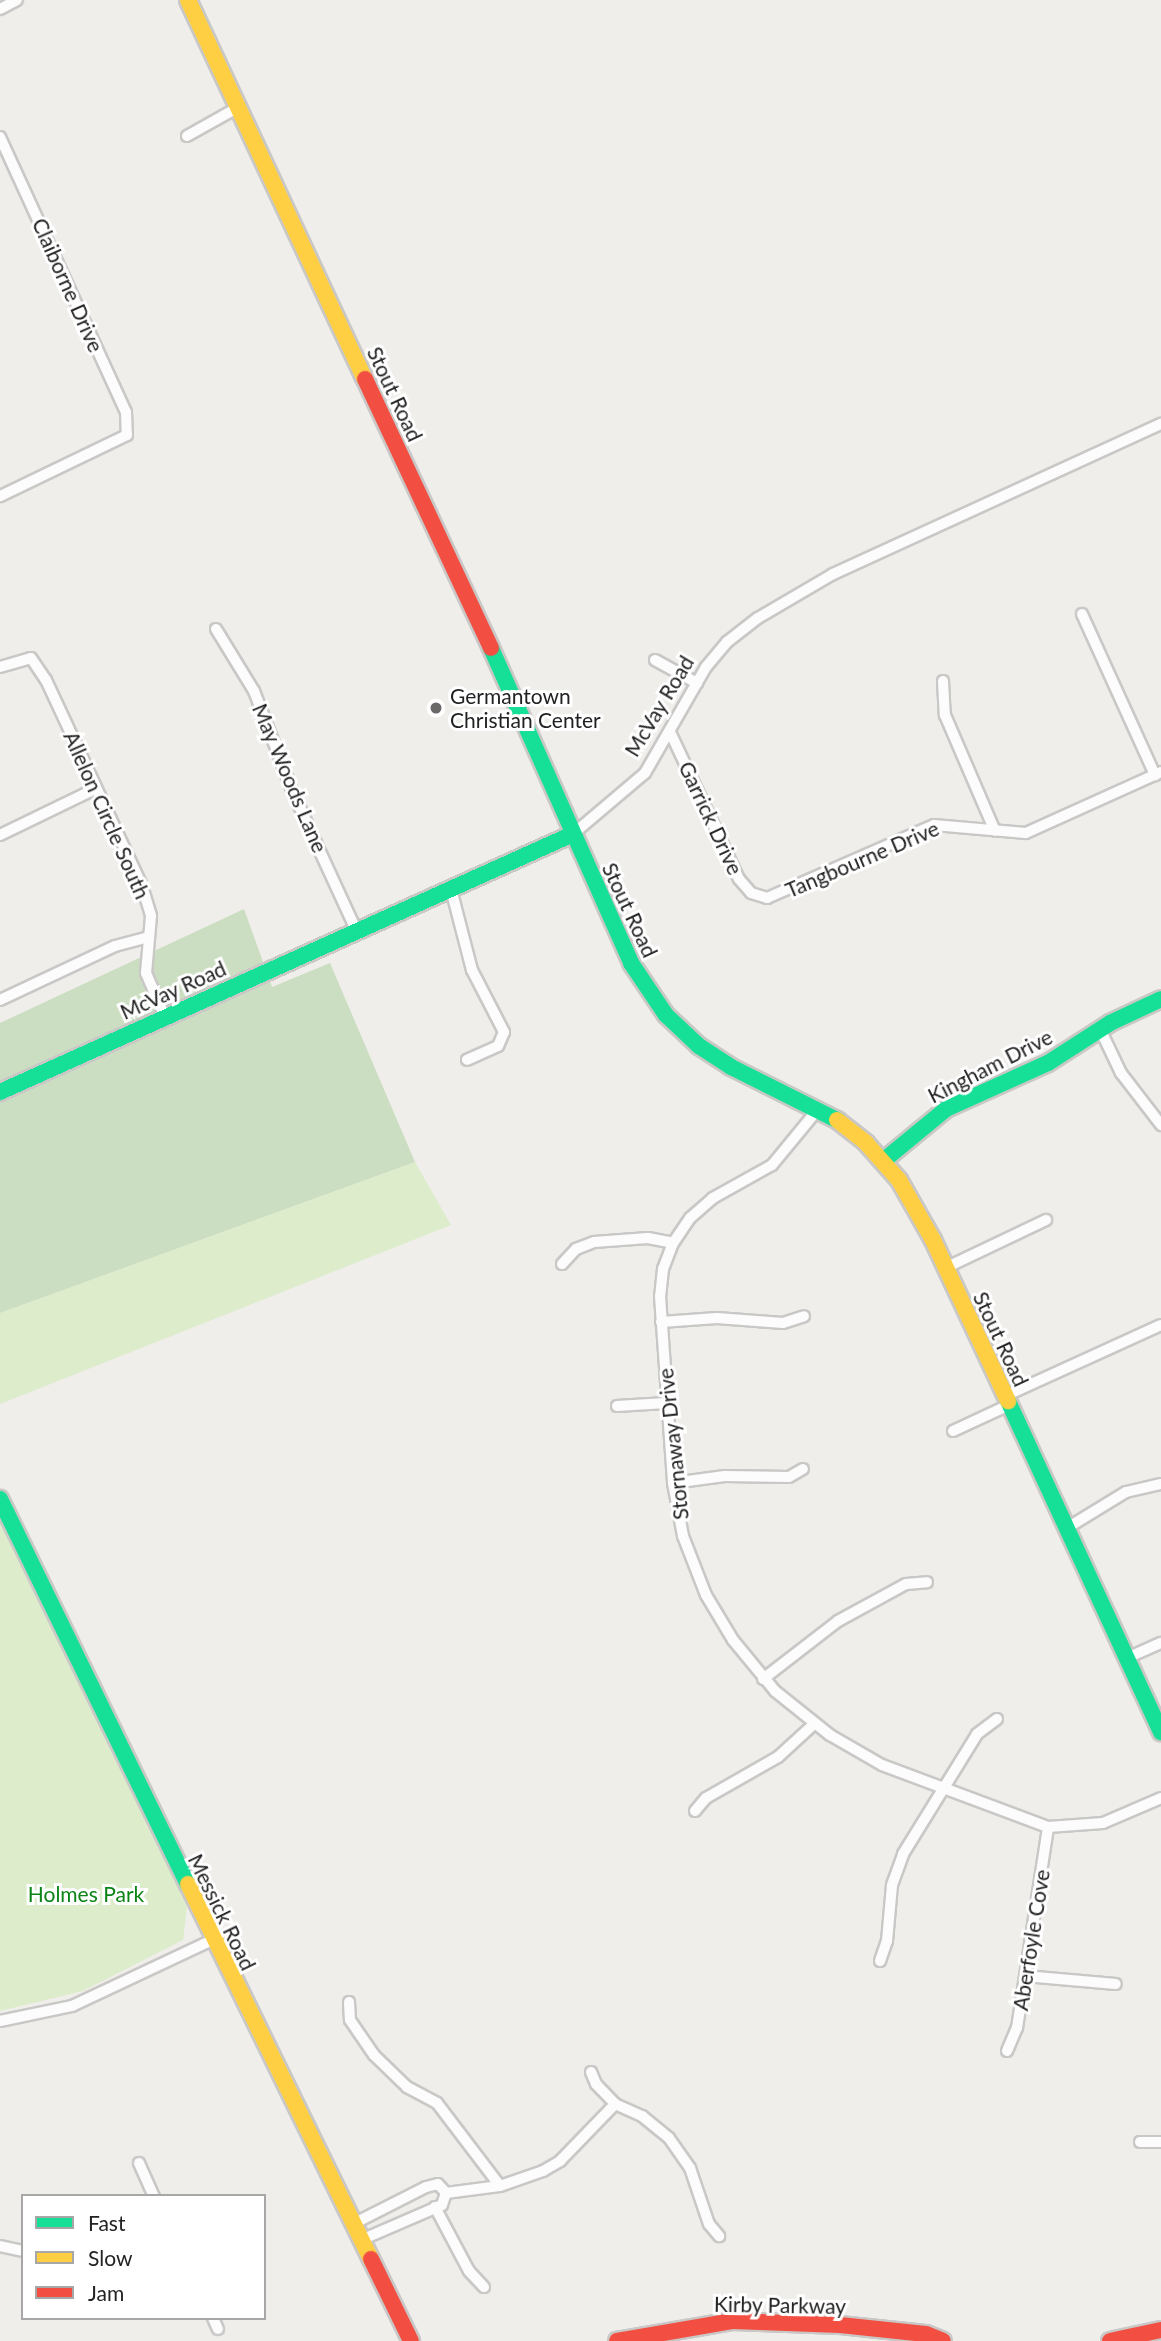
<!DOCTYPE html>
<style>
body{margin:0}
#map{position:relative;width:1161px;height:2341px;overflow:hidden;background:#f0eeeb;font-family:Lato,sans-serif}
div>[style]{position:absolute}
.grass>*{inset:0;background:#ddeccb}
.forest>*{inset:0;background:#cbdec1}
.roads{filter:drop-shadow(2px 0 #c9c8c7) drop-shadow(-2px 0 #c9c8c7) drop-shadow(0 2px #c9c8c7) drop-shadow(0 -2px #c9c8c7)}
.street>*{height:10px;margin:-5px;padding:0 5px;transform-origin:5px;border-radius:5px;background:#fdfcfc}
.fast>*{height:16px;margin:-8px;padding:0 8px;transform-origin:8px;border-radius:8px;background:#16e098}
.slow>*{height:16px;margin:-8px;padding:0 8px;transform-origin:8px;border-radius:8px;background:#ffcf43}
.jam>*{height:16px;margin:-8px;padding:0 8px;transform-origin:8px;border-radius:8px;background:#f24e42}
.dots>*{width:19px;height:19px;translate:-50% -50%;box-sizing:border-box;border:4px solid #fff;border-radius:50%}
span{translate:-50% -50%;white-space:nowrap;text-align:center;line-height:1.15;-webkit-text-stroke:6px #fff;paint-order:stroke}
.street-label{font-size:21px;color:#222}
.poi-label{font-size:21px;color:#222}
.left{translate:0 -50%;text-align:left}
.park-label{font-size:21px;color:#0c8416}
.legend{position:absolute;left:21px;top:2194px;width:245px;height:126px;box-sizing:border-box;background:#fff;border:2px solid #a7a7a7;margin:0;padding:9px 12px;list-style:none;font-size:21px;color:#222}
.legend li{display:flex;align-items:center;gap:14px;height:35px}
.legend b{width:35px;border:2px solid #a7a7a7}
</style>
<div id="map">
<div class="grass">
<div style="clip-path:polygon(415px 1162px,451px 1225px,0 1404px,0 1313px)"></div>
<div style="clip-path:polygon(0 1511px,187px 1907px,183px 1940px,83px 1991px,0 2011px)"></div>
</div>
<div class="forest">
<div style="clip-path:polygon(244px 909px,272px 987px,330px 963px,415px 1162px,0 1313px,0 1023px)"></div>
</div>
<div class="roads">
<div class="street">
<div style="left:0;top:9px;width:19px;rotate:-28deg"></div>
<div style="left:187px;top:136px;width:57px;rotate:-29.2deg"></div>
<div style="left:0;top:137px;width:302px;rotate:65.4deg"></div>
<div style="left:126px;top:412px;width:23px;rotate:88deg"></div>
<div style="left:127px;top:435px;width:141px;rotate:154.3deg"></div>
<div style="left:1082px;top:614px;width:177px;rotate:65.6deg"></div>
<div style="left:216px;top:629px;width:73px;rotate:58.5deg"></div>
<div style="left:254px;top:691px;width:111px;rotate:69deg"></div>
<div style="left:294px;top:795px;width:149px;rotate:65.3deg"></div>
<div style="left:655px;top:660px;width:48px;rotate:28.7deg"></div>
<div style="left:0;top:667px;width:32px;rotate:-16deg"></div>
<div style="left:31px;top:658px;width:27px;rotate:56deg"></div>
<div style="left:46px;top:680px;width:227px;rotate:65deg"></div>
<div style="left:142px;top:886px;width:31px;rotate:73deg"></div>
<div style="left:151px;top:916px;width:57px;rotate:95deg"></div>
<div style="left:146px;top:973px;width:48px;rotate:66.6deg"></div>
<div style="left:943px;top:681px;width:34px;rotate:87deg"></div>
<div style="left:945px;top:715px;width:126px;rotate:66.7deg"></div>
<div style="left:671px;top:734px;width:160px;rotate:64.9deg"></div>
<div style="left:739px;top:879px;width:18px;rotate:49deg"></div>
<div style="left:751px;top:893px;width:17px;rotate:17deg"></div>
<div style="left:767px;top:898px;width:182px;rotate:-23.6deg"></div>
<div style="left:934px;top:825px;width:92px;rotate:5deg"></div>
<div style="left:1026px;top:833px;width:148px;rotate:-24.3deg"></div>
<div style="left:573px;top:834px;width:94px;rotate:-40.3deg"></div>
<div style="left:645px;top:773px;width:122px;rotate:-60.1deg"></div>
<div style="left:706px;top:667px;width:33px;rotate:-50deg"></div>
<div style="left:727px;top:642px;width:39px;rotate:-38deg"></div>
<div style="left:758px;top:618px;width:87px;rotate:-30.4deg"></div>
<div style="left:833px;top:574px;width:361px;rotate:-24.6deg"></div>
<div style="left:0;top:835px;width:106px;rotate:-25.8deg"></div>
<div style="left:451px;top:889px;width:84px;rotate:75.5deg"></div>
<div style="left:472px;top:970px;width:70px;rotate:62.7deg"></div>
<div style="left:504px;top:1032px;width:15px;rotate:113deg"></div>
<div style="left:498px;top:1046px;width:34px;rotate:156deg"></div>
<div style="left:0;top:1000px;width:127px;rotate:-25.2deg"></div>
<div style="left:115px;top:946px;width:31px;rotate:-15deg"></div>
<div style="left:1100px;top:1029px;width:49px;rotate:64.5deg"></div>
<div style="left:1121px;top:1073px;width:66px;rotate:52.4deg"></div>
<div style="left:819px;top:1108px;width:74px;rotate:129.5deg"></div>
<div style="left:772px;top:1165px;width:68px;rotate:150.8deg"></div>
<div style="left:713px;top:1198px;width:30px;rotate:139deg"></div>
<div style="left:690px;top:1218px;width:30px;rotate:124deg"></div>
<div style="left:673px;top:1243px;width:28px;rotate:111deg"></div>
<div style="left:663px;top:1269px;width:27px;rotate:96deg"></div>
<div style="left:660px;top:1296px;width:187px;rotate:86deg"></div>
<div style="left:673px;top:1483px;width:54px;rotate:79.3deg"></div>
<div style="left:683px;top:1536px;width:63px;rotate:68.7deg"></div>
<div style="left:706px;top:1595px;width:52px;rotate:59deg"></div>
<div style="left:733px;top:1640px;width:66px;rotate:50.5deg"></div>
<div style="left:775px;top:1691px;width:70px;rotate:38.7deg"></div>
<div style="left:830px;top:1735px;width:60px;rotate:30deg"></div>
<div style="left:882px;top:1765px;width:177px;rotate:20.5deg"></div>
<div style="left:1048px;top:1827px;width:55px;rotate:-4.2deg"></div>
<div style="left:1103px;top:1823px;width:63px;rotate:-23.3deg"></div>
<div style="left:562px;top:1264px;width:21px;rotate:-47deg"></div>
<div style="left:576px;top:1249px;width:19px;rotate:-21deg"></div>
<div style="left:594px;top:1242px;width:54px;rotate:-4.2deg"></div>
<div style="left:648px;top:1238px;width:25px;rotate:11deg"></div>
<div style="left:945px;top:1268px;width:112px;rotate:-25.4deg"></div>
<div style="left:661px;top:1322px;width:56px;rotate:-4.1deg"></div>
<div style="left:717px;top:1318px;width:66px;rotate:4.3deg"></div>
<div style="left:783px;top:1323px;width:22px;rotate:-18deg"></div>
<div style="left:1005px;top:1396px;width:171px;rotate:-24.5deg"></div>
<div style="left:617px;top:1406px;width:49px;rotate:-3.5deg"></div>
<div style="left:953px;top:1431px;width:62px;rotate:-24.9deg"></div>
<div style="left:673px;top:1483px;width:52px;rotate:-7.7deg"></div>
<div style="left:725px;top:1476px;width:64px;rotate:0.9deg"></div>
<div style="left:789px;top:1477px;width:16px;rotate:-30deg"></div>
<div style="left:1067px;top:1528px;width:69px;rotate:-31.4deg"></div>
<div style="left:1126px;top:1492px;width:36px;rotate:-13deg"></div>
<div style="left:1127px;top:1658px;width:37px;rotate:-24deg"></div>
<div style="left:763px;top:1679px;width:95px;rotate:-37.7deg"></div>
<div style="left:838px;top:1621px;width:77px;rotate:-28.6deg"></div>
<div style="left:906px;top:1584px;width:21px;rotate:-5deg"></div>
<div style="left:695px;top:1811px;width:17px;rotate:-50deg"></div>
<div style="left:706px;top:1798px;width:83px;rotate:-29.7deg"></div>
<div style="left:778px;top:1757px;width:49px;rotate:-42.5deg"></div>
<div style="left:880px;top:1961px;width:21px;rotate:-71deg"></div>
<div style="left:887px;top:1941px;width:56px;rotate:-84.9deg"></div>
<div style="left:892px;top:1885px;width:33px;rotate:-70deg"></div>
<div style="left:903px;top:1854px;width:141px;rotate:-58.3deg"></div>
<div style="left:977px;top:1734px;width:25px;rotate:-37deg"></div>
<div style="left:1025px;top:1976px;width:91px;rotate:5deg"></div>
<div style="left:349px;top:2002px;width:18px;rotate:87deg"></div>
<div style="left:350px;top:2020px;width:42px;rotate:55.6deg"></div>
<div style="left:374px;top:2055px;width:46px;rotate:44.1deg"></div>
<div style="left:407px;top:2087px;width:34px;rotate:28deg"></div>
<div style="left:437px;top:2103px;width:104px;rotate:52.8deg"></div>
<div style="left:0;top:2021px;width:74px;rotate:-11.8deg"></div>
<div style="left:72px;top:2006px;width:155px;rotate:-25.2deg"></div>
<div style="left:1007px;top:2051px;width:25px;rotate:-67deg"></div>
<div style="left:1017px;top:2028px;width:203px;rotate:-81.2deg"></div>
<div style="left:591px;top:2072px;width:13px;rotate:67deg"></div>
<div style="left:596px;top:2084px;width:28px;rotate:46deg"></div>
<div style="left:615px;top:2104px;width:30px;rotate:24deg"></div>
<div style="left:642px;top:2116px;width:35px;rotate:39deg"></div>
<div style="left:669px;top:2138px;width:37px;rotate:55deg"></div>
<div style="left:690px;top:2168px;width:59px;rotate:71.3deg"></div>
<div style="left:709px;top:2224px;width:16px;rotate:50deg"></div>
<div style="left:1140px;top:2142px;width:21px"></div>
<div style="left:139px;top:2163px;width:36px;rotate:66deg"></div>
<div style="left:446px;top:2193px;width:54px;rotate:-7.4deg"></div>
<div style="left:500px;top:2186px;width:46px;rotate:-19.2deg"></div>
<div style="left:543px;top:2171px;width:20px;rotate:-30deg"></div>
<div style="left:560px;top:2161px;width:79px;rotate:-46deg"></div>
<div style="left:435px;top:2207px;width:72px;rotate:62deg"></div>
<div style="left:469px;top:2271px;width:22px;rotate:47deg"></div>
<div style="left:353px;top:2224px;width:82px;rotate:-26.9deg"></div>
<div style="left:426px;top:2187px;width:12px;rotate:-14deg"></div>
<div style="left:438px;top:2184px;width:12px;rotate:48deg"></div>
<div style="left:361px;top:2240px;width:88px;rotate:-23.4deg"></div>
<div style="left:442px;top:2205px;width:13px;rotate:-72deg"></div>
<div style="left:0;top:2246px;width:24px;rotate:12deg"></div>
<div style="left:213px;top:2318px;width:12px;rotate:66deg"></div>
</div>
<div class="fast">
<div style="left:491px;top:648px;width:345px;rotate:66deg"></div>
<div style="left:631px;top:963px;width:63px;rotate:56.1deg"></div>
<div style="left:666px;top:1015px;width:45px;rotate:43.2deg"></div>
<div style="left:699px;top:1046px;width:38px;rotate:33deg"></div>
<div style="left:731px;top:1067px;width:119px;rotate:26.6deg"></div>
<div style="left:0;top:1092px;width:628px;rotate:-24.24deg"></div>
<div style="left:883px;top:1161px;width:82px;rotate:-39.5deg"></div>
<div style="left:946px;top:1109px;width:112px;rotate:-24.3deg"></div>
<div style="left:1048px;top:1063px;width:74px;rotate:-32.8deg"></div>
<div style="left:1110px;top:1023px;width:56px;rotate:-25.2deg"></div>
<div style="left:1008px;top:1401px;width:365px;rotate:65.2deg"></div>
<div style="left:0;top:1499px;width:428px;rotate:64deg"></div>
</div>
<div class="slow">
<div style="left:188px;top:0;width:418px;rotate:65deg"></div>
<div style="left:837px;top:1120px;width:37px;rotate:38deg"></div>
<div style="left:866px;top:1143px;width:50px;rotate:48.3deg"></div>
<div style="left:899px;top:1180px;width:69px;rotate:60.5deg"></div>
<div style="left:933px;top:1240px;width:178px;rotate:65deg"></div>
<div style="left:188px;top:1884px;width:417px;rotate:64deg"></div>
</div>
<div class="jam">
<div style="left:365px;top:379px;width:297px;rotate:64.9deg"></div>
<div style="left:371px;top:2259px;width:91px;rotate:64deg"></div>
<div style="left:617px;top:2341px;width:118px;rotate:-9.8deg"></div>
<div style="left:733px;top:2321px;width:107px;rotate:2.1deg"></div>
<div style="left:840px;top:2325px;width:86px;rotate:6deg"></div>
<div style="left:926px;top:2334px;width:18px;rotate:22deg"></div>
<div style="left:1110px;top:2341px;width:52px;rotate:-12.2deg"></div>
</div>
</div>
<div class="dots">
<div style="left:436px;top:708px;background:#6a6968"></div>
</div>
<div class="street-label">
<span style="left:68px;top:285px;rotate:66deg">Claiborne Drive</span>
<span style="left:395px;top:394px;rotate:65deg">Stout Road</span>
<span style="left:659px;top:706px;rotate:-59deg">McVay Road</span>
<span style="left:290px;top:778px;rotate:67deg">May Woods Lane</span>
<span style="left:107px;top:815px;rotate:66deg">Allelon Circle South</span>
<span style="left:711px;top:818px;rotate:65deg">Garrick Drive</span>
<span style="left:862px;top:859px;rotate:-23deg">Tangbourne Drive</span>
<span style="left:630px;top:910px;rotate:65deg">Stout Road</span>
<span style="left:173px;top:990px;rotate:-24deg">McVay Road</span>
<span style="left:990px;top:1066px;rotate:-27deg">Kingham Drive</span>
<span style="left:1001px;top:1339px;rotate:65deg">Stout Road</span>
<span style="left:673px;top:1444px;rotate:-96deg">Stornaway Drive</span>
<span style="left:222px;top:1912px;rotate:64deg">Messick Road</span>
<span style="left:1031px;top:1940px;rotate:-81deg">Aberfoyle Cove</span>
<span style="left:780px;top:2305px;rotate:1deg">Kirby Parkway</span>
</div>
<div class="poi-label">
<span class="left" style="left:450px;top:708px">Germantown<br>Christian Center</span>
</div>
<div class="park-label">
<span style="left:86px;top:1894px">Holmes Park</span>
</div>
<ul class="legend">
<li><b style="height:9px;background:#16e098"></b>Fast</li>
<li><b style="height:9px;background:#ffcf43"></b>Slow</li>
<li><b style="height:9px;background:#f24e42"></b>Jam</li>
</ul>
</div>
